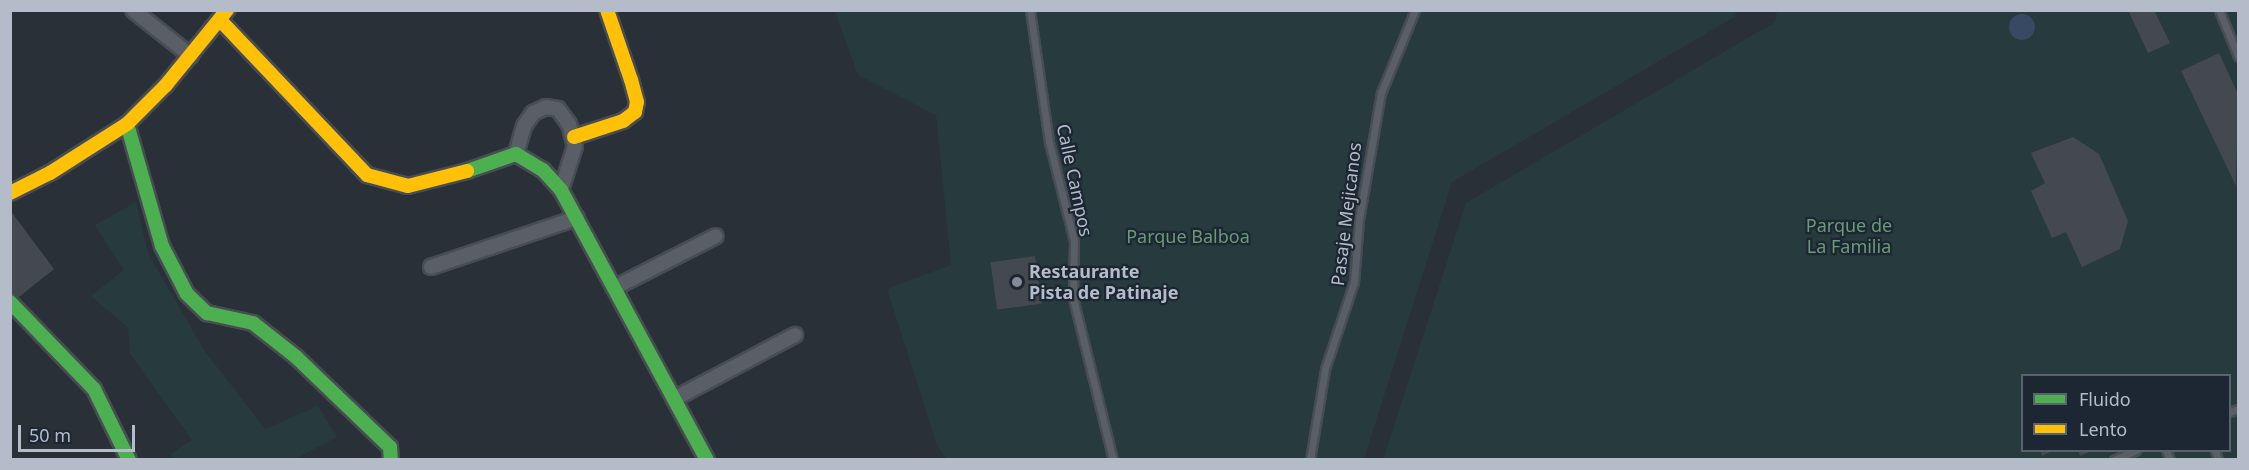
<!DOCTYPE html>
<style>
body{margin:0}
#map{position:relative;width:2249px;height:470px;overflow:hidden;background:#2a3038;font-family:"Noto Sans",sans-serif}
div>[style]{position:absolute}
.green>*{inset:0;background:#273a3e}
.water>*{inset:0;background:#384963}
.round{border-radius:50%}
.building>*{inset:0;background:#444950;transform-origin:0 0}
.roads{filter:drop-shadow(2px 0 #484c53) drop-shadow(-2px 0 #484c53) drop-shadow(0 2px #484c53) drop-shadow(0 -2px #484c53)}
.lane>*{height:7px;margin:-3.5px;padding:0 3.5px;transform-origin:3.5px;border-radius:3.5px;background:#5a5e66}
.street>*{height:14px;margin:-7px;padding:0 7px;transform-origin:7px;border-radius:7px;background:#5a5e66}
.fast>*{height:14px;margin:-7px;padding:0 7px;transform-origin:7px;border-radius:7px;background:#4caf50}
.slow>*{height:14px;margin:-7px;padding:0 7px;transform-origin:7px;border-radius:7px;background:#ffc107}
.dots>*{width:16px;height:16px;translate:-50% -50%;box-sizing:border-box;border:3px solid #1d2633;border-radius:50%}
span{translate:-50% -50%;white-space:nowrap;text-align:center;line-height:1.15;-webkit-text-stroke:4.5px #1d2633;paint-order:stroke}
.street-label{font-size:18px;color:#b4bcc9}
.park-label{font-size:18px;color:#6b9a76}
.poi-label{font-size:18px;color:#b4bcc9;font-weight:700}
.left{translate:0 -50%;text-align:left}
.frame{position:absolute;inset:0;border:12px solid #b4bcc9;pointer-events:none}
.legend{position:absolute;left:2021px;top:374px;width:210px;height:78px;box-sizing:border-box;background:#1d2633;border:2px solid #59626f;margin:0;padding:8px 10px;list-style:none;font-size:18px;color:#b4bcc9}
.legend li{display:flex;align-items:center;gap:12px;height:30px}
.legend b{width:30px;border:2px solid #59626f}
.scale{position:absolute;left:18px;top:425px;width:117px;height:27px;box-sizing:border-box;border:3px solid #b4bcc9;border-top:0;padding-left:8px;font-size:18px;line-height:21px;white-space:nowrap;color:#b4bcc9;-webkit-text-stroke:4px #1d2633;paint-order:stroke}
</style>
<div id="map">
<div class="green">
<div style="clip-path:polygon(1734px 10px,1736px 16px,1452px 182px,1364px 459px,947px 460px,937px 445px,887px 289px,951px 265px,936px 115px,858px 75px,835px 11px)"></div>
<div style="clip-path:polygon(evenodd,1777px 11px,2238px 11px,2238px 459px,1383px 460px,1466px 203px,1775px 22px,1777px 11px,2022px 376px,2230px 376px,2230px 450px,2022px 450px,2022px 376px)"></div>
<div style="clip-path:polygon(136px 202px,148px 253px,204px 350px,265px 429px,318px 406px,337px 437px,295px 459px,174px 459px,171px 454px,192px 440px,130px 354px,128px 328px,91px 296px,124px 270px,95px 225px)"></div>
</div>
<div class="water">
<div class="round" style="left:2009px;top:14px;width:26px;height:26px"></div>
</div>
<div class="building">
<div style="clip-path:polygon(2128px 10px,2154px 10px,2170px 43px,2148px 53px)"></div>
<div style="clip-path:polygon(2219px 53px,2238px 94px,2236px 186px,2181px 71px)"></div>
<div style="clip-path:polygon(2073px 137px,2099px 154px,2128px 221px,2120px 249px,2082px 267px,2066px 232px,2052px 238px,2031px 191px,2045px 183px,2031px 153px)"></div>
<div style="clip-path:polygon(10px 210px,54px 269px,14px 301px,10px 298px)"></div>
<div style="left:1035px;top:256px;width:48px;height:45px;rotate:82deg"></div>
<div style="clip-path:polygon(2040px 450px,2054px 450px,2042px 456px)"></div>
<div style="clip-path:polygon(2078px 450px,2092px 450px,2092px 451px,2080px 456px)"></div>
</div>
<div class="roads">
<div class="lane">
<div style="left:1030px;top:10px;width:133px;rotate:81.8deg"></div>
<div style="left:1049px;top:142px;width:102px;rotate:75.8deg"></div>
<div style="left:1074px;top:241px;width:57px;rotate:91deg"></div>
<div style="left:1073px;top:298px;width:167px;rotate:76.1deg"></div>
<div style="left:2219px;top:10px;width:50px;rotate:67.6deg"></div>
<div style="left:2230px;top:412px;width:9px;rotate:-21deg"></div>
<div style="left:2166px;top:450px;width:11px;rotate:68deg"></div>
<div style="left:2215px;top:450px;width:10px;rotate:73deg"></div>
<div style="left:1310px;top:460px;width:92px;rotate:-80.6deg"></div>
<div style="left:1325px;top:369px;width:92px;rotate:-71.6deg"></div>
<div style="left:1354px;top:282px;width:62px;rotate:-85.4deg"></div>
<div style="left:1359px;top:220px;width:129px;rotate:-80.2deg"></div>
<div style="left:1381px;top:93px;width:90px;rotate:-67.7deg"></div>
<div style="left:2114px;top:460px;width:24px;rotate:-24deg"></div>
</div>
<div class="street">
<div style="left:133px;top:10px;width:74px;rotate:38.4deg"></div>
<div style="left:516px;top:154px;width:29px;rotate:-74deg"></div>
<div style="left:524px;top:126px;width:16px;rotate:-55deg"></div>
<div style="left:533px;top:113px;width:14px;rotate:-25deg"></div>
<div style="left:546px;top:107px;width:12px;rotate:9deg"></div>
<div style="left:558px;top:109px;width:19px;rotate:54deg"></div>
<div style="left:569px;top:124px;width:23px;rotate:75deg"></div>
<div style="left:575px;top:146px;width:46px;rotate:107.7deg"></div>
<div style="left:431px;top:267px;width:154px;rotate:-18.6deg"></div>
<div style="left:614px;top:288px;width:114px;rotate:-27deg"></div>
<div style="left:674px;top:399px;width:137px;rotate:-27.9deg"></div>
</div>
<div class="fast">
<div style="left:127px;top:124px;width:127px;rotate:74deg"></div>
<div style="left:162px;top:246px;width:54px;rotate:62.5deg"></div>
<div style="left:187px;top:294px;width:28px;rotate:44deg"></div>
<div style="left:207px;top:313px;width:47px;rotate:12.3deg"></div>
<div style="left:253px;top:323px;width:55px;rotate:38.3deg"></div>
<div style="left:296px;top:357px;width:130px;rotate:43.8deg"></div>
<div style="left:390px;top:447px;width:13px;rotate:86deg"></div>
<div style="left:467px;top:171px;width:52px;rotate:-19.1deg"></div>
<div style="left:516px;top:154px;width:31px;rotate:31deg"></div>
<div style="left:543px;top:170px;width:27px;rotate:48deg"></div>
<div style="left:561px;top:190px;width:307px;rotate:61.6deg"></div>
<div style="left:10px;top:302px;width:121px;rotate:46deg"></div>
<div style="left:94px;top:389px;width:79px;rotate:63.8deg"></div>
</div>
<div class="slow">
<div style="left:220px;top:20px;width:214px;rotate:46.5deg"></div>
<div style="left:367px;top:175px;width:42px;rotate:15deg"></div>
<div style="left:408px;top:186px;width:61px;rotate:-14.3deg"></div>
<div style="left:574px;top:137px;width:52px;rotate:-18.1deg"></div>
<div style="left:623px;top:121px;width:15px;rotate:-37deg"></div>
<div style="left:635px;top:112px;width:10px;rotate:-79deg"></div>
<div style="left:637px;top:102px;width:23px;rotate:-105deg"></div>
<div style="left:631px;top:80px;width:74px;rotate:-108.9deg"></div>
<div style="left:10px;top:193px;width:45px;rotate:-26.6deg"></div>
<div style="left:50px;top:173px;width:91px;rotate:-32.5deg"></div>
<div style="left:127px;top:124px;width:55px;rotate:-45deg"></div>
<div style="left:166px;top:85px;width:97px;rotate:-50.9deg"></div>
</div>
</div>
<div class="dots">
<div style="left:1017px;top:282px;background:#848b96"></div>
</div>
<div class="street-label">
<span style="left:1075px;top:180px;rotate:78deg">Calle Campos</span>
<span style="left:1346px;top:214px;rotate:-83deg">Pasaje Mejicanos</span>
</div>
<div class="park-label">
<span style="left:1849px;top:236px">Parque de<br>La Familia</span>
<span style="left:1188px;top:236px">Parque Balboa</span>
</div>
<div class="poi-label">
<span class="left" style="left:1029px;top:282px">Restaurante<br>Pista de Patinaje</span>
</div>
<div class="frame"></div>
<ul class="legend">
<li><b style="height:8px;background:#4caf50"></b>Fluido</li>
<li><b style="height:8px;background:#ffc107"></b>Lento</li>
</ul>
<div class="scale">50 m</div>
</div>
